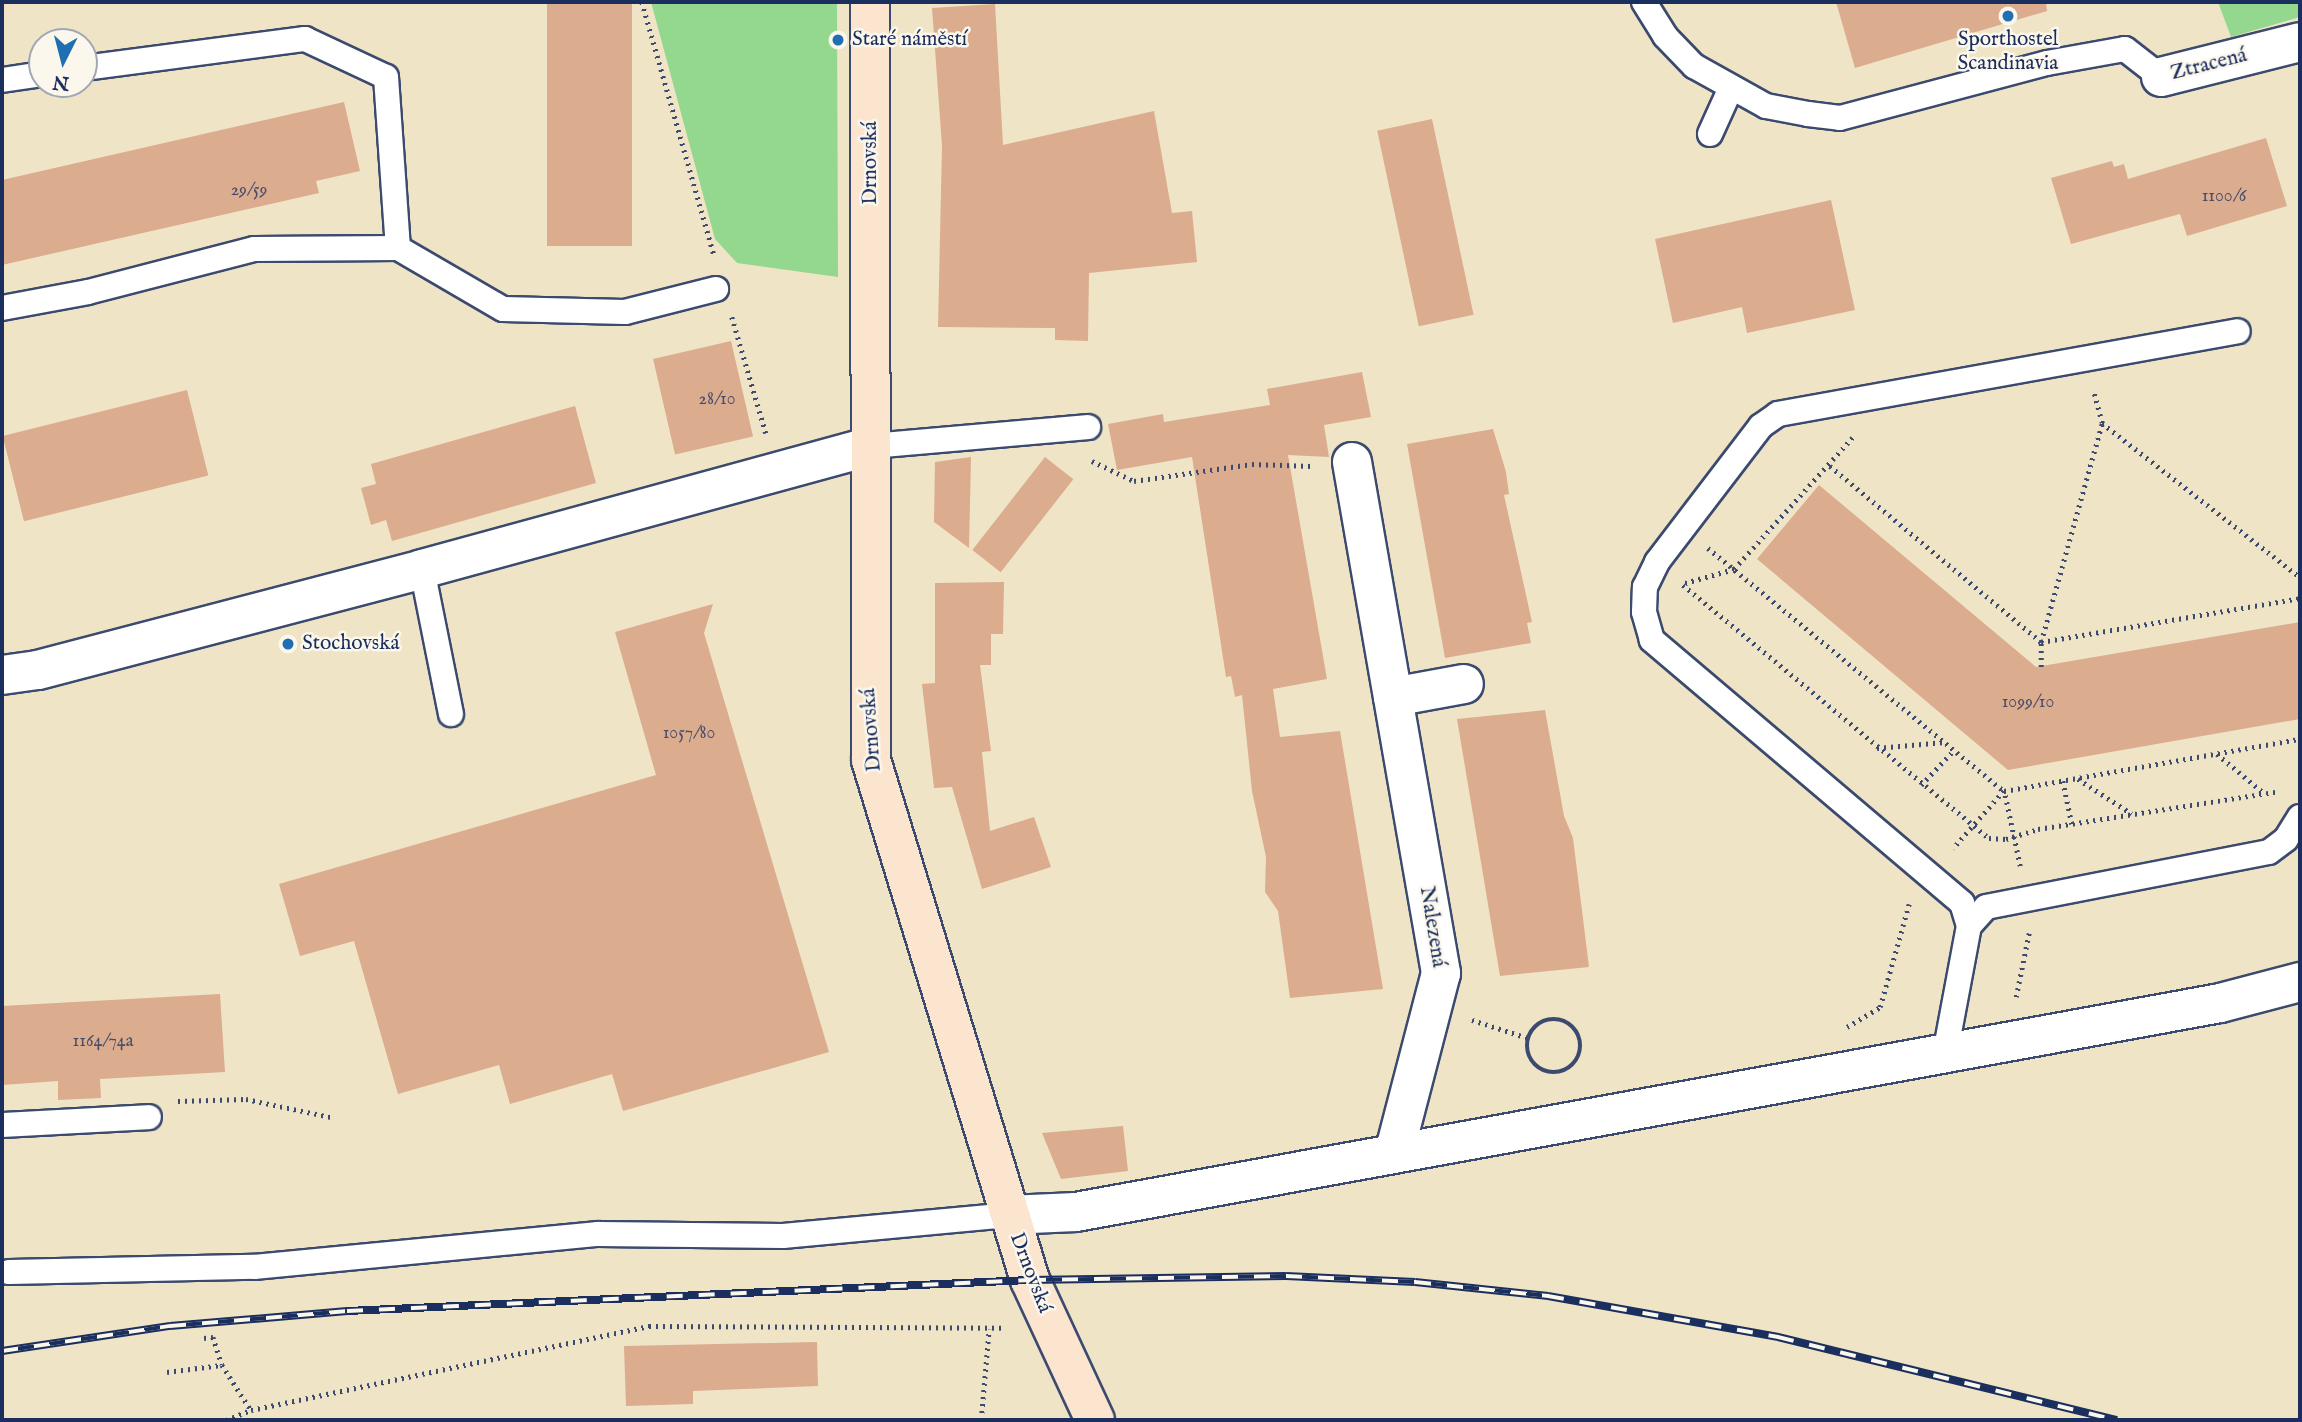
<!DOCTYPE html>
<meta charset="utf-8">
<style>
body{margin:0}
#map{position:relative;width:2302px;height:1422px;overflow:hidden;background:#f0e4c7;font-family:"IM FELL English",serif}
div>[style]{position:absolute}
.green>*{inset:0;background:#94d78f}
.building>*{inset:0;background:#dbac8e;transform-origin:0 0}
.path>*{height:4.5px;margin-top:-2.25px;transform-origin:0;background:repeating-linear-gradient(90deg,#3b4a6e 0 2px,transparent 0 7px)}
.path>.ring{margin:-2.25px;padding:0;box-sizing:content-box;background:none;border:4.5px solid #3b4a6e;border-radius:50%}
.roads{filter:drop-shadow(2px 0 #3b4a6e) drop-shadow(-2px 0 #3b4a6e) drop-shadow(0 2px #3b4a6e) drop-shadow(0 -2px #3b4a6e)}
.service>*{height:24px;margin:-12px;padding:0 12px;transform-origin:12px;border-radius:12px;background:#fff}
.minor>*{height:38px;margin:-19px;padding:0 19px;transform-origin:19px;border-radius:19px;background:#fff}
.tertiary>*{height:38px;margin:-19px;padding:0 19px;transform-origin:19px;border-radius:19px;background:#fff}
.secondary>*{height:38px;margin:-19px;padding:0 19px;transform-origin:19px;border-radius:19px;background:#fbe5cf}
.rail>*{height:8px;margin-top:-4px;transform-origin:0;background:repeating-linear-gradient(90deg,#fbf7ec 0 16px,#1b2f5e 0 32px);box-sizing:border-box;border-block:2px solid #1b2f5e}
.dots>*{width:19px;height:19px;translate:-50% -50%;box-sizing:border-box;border:4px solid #fbf7ec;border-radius:50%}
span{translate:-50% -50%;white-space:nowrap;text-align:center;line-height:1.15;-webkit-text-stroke:5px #fbf7ec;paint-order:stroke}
.number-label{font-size:18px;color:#4b4e6a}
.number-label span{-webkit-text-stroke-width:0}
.poi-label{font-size:21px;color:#1b2f5e}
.left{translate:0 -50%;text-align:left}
.street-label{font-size:21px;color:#1b2f5e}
.frame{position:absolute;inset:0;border:4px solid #1b2f5e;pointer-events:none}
.north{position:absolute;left:28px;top:28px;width:70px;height:70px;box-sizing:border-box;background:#fbf7ec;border:2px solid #a1a7b3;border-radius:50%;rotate:186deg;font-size:19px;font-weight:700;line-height:28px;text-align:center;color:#1b2f5e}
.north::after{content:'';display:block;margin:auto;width:24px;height:32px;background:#1f6fb2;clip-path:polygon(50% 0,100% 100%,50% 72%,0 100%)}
</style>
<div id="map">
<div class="green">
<div style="clip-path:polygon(651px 2px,837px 2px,838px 277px,737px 263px,715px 239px)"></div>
<div style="clip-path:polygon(2218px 2px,2300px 2px,2300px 17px,2231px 37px)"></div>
</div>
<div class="building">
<div style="left:547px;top:2px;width:85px;height:244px"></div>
<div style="clip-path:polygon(1836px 2px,2046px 2px,2047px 11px,1855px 68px)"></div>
<div style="clip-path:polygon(995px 4px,1003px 145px,1154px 111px,1172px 213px,1192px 211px,1197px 262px,1089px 273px,1088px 341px,1055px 340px,1055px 328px,938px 327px,942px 146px,932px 8px)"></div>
<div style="clip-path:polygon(344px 102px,360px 171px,316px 181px,319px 193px,2px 265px,2px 180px)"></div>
<div style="left:1432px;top:119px;width:200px;height:56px;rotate:78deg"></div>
<div style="clip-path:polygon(2266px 138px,2287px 206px,2187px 236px,2180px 214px,2071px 244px,2051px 178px,2112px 161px,2114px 167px,2124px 164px,2128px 179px)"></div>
<div style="clip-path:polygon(1831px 200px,1855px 310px,1747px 333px,1742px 307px,1673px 323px,1655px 239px)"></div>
<div style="left:731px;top:341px;width:98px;height:80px;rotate:77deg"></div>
<div style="clip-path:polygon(1362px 372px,1371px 417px,1324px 425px,1329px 457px,1288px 455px,1327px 679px,1273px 689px,1280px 737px,1340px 731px,1383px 989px,1290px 998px,1278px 911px,1265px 892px,1266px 857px,1252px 791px,1242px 695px,1235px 697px,1231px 676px,1226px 677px,1192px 457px,1117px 470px,1108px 424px,1163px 414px,1164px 422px,1270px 405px,1267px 389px)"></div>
<div style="left:187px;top:390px;width:88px;height:190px;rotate:76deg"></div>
<div style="clip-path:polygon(575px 406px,596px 483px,392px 541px,386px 520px,371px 525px,361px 488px,376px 484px,371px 464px)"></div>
<div style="clip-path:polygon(1493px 429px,1506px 472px,1509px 494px,1504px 495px,1532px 622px,1527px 623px,1531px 643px,1445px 658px,1407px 444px)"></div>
<div style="clip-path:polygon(971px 457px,969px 548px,934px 522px,935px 462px)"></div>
<div style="left:1045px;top:457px;width:36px;height:118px;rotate:38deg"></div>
<div style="clip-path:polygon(1819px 485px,2036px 667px,2300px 622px,2300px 719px,2008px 770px,1757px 559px)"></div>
<div style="clip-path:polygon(1004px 582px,1003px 634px,991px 634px,991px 665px,980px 665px,991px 751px,982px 752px,990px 831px,1034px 817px,1051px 867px,982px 889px,952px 787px,934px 788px,922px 684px,935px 683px,935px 583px)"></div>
<div style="clip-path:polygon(713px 604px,704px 633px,829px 1052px,623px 1111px,612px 1074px,510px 1104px,499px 1065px,398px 1094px,354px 941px,300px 956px,279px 884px,656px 775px,615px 632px)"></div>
<div style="clip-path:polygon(1545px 710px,1564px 816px,1573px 838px,1589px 967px,1500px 976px,1457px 719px)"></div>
<div style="clip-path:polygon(220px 994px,225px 1072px,100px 1079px,101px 1098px,58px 1100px,58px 1081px,2px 1085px,2px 1006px)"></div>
<div style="clip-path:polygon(1123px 1126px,1128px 1171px,1061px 1179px,1042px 1133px)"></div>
<div style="clip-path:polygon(817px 1342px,818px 1386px,693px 1391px,693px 1404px,626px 1406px,624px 1346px)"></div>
</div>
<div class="path">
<div style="left:642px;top:2px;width:263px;rotate:74.1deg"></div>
<div style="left:732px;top:317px;width:121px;rotate:73.7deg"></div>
<div style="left:2102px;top:423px;width:251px;rotate:37.9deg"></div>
<div style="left:1092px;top:461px;width:47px;rotate:25.5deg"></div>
<div style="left:1134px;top:481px;width:119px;rotate:-8.2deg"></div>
<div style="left:1252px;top:464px;width:59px;rotate:1.9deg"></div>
<div style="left:1830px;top:466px;width:275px;rotate:39.8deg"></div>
<div style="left:2041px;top:642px;width:263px;rotate:-9.6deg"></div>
<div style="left:1708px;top:548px;width:383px;rotate:39.4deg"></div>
<div style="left:2004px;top:791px;width:77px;rotate:131.3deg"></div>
<div style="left:1685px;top:583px;width:51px;rotate:-15.9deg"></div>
<div style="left:1734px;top:569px;width:178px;rotate:-48deg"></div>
<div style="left:1683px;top:585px;width:397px;rotate:39.6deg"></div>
<div style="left:1989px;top:838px;width:17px;rotate:3deg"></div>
<div style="left:2006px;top:839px;width:34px;rotate:-17deg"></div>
<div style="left:2038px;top:829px;width:240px;rotate:-8.9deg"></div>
<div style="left:2041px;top:667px;width:25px;rotate:-90deg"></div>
<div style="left:2041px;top:642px;width:227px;rotate:-74.4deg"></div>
<div style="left:2102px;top:423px;width:34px;rotate:-105deg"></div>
<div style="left:1877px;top:748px;width:68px;rotate:-5deg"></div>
<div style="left:2217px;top:754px;width:61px;rotate:39.7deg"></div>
<div style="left:2078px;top:779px;width:64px;rotate:32.9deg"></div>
<div style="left:2063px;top:781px;width:44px;rotate:78.2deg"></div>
<div style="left:1921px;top:785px;width:48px;rotate:-46.7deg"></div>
<div style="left:2020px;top:866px;width:77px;rotate:-102deg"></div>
<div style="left:2004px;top:791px;width:301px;rotate:-10deg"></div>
<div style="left:2016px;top:997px;width:65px;rotate:-78.5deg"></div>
<div class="ring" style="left:1527px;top:1019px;width:49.5px;height:49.5px"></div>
<div style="left:1472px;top:1020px;width:59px;rotate:17.8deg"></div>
<div style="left:1847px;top:1027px;width:39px;rotate:-31deg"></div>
<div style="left:1880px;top:1007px;width:107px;rotate:-74.3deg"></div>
<div style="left:178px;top:1101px;width:68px;rotate:-1.7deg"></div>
<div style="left:246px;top:1099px;width:87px;rotate:12deg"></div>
<div style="left:204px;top:1338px;width:9px;rotate:-6deg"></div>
<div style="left:213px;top:1337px;width:29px;rotate:72deg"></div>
<div style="left:222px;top:1365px;width:54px;rotate:57.2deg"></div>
<div style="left:251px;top:1410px;width:407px;rotate:-11.9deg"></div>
<div style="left:649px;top:1326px;width:357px;rotate:0.3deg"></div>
<div style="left:167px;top:1372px;width:55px;rotate:-7.3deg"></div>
<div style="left:226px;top:1420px;width:27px;rotate:-22deg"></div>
<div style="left:981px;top:1420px;width:91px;rotate:-85deg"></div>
<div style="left:1146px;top:1420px;width:12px"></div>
</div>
<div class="roads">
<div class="service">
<div style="left:1644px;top:2px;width:40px;rotate:58deg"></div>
<div style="left:1665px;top:36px;width:42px;rotate:46deg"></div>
<div style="left:1694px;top:66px;width:82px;rotate:29.1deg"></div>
<div style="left:1766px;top:106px;width:43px;rotate:10.8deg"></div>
<div style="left:1808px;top:114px;width:32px;rotate:7deg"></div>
<div style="left:1840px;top:118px;width:214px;rotate:-14.9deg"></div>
<div style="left:2047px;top:63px;width:79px;rotate:-10.2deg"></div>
<div style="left:2125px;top:49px;width:46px;rotate:37.9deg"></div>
<div style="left:84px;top:68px;width:223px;rotate:-7.5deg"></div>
<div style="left:305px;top:39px;width:89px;rotate:25.1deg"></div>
<div style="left:386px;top:77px;width:171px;rotate:86deg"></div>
<div style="left:2px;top:80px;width:40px;rotate:-8.5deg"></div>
<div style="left:1710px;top:134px;width:48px;rotate:-65.6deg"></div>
<div style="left:2px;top:308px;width:87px;rotate:-10.5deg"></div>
<div style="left:88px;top:292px;width:171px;rotate:-14.5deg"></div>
<div style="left:254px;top:249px;width:144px;rotate:-0.4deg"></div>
<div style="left:398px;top:248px;width:121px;rotate:30.2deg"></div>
<div style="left:503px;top:309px;width:122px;rotate:1.4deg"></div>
<div style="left:625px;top:312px;width:94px;rotate:-14.2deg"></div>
<div style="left:872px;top:446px;width:217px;rotate:-5deg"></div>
<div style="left:422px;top:569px;width:148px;rotate:78.7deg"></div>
<div style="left:1969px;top:926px;width:24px;rotate:-107deg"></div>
<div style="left:1962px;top:903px;width:407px;rotate:-139.7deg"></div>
<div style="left:1652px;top:640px;width:29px;rotate:-106deg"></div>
<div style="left:1644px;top:612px;width:25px;rotate:-88deg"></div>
<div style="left:1645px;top:587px;width:28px;rotate:-64deg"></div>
<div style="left:1657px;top:562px;width:171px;rotate:-52.6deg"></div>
<div style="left:1761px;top:426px;width:21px;rotate:-35deg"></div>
<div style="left:1778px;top:414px;width:467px;rotate:-10.2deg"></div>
<div style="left:1945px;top:1054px;width:130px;rotate:-79.4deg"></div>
<div style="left:1969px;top:926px;width:25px;rotate:-48deg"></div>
<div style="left:1986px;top:907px;width:288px;rotate:-11deg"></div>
<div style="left:2269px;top:852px;width:21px;rotate:-37deg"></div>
<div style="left:2286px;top:839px;width:26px;rotate:-58deg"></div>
<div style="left:2px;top:1125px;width:147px;rotate:-3.1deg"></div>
<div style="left:9px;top:1272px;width:245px;rotate:-1.2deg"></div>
<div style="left:254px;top:1267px;width:346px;rotate:-5.5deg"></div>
<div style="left:598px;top:1234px;width:185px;rotate:0.6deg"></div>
<div style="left:783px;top:1236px;width:226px;rotate:-5.3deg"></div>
</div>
<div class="minor">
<div style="left:2161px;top:77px;width:143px;rotate:-14.1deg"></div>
<div style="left:1352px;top:462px;width:519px;rotate:80.12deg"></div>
<div style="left:1441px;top:973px;width:187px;rotate:104.6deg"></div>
<div style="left:1393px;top:697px;width:72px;rotate:-10.4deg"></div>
<div style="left:1008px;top:1215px;width:68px;rotate:-2.5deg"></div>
<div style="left:1076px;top:1212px;width:1163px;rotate:-10.35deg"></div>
<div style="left:2220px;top:1003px;width:83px;rotate:-14.7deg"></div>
</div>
<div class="tertiary">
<div style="left:2px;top:675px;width:36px;rotate:-8deg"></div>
<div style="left:38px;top:670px;width:397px;rotate:-14.7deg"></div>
<div style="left:422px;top:569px;width:467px;rotate:-15.3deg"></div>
</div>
<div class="secondary">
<div style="left:870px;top:2px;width:758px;rotate:89.92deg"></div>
<div style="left:871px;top:760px;width:544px;rotate:73deg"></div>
<div style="left:1030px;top:1280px;width:154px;rotate:65.1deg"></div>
</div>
</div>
<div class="rail">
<div style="left:2px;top:1351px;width:170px;rotate:-8.5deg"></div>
<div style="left:170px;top:1326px;width:178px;rotate:-4.8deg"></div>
<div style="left:347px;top:1311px;width:684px;rotate:-2.6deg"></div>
<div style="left:1030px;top:1280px;width:256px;rotate:-0.9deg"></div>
<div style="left:1286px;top:1276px;width:129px;rotate:2.7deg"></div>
<div style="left:1415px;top:1282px;width:134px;rotate:6deg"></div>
<div style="left:1548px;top:1296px;width:234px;rotate:10.1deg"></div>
<div style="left:1778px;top:1337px;width:349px;rotate:13.8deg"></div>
</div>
<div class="dots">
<div style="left:2008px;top:16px;background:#1f6fb2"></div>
<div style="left:838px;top:40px;background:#1f6fb2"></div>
<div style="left:288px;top:644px;background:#1f6fb2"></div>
</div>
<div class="number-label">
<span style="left:249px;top:191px">29/59</span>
<span style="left:2224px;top:197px">1100/6</span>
<span style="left:717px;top:400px">28/10</span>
<span style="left:2028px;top:703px">1099/10</span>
<span style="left:689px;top:734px">1057/80</span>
<span style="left:103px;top:1042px">1164/74a</span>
</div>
<div class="poi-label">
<span class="left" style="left:852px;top:40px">Staré náměstí</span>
<span style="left:2008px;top:52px">Sporthostel<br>Scandinavia</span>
<span class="left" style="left:302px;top:644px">Stochovská</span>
</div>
<div class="street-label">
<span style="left:2209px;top:65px;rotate:-14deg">Ztracená</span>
<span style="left:871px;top:163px;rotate:-90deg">Drnovská</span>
<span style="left:872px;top:730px;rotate:-94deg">Drnovská</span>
<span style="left:1432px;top:927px;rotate:81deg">Nalezená</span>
<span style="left:1030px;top:1273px;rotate:69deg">Drnovská</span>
</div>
<div class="frame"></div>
<div class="north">N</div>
</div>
